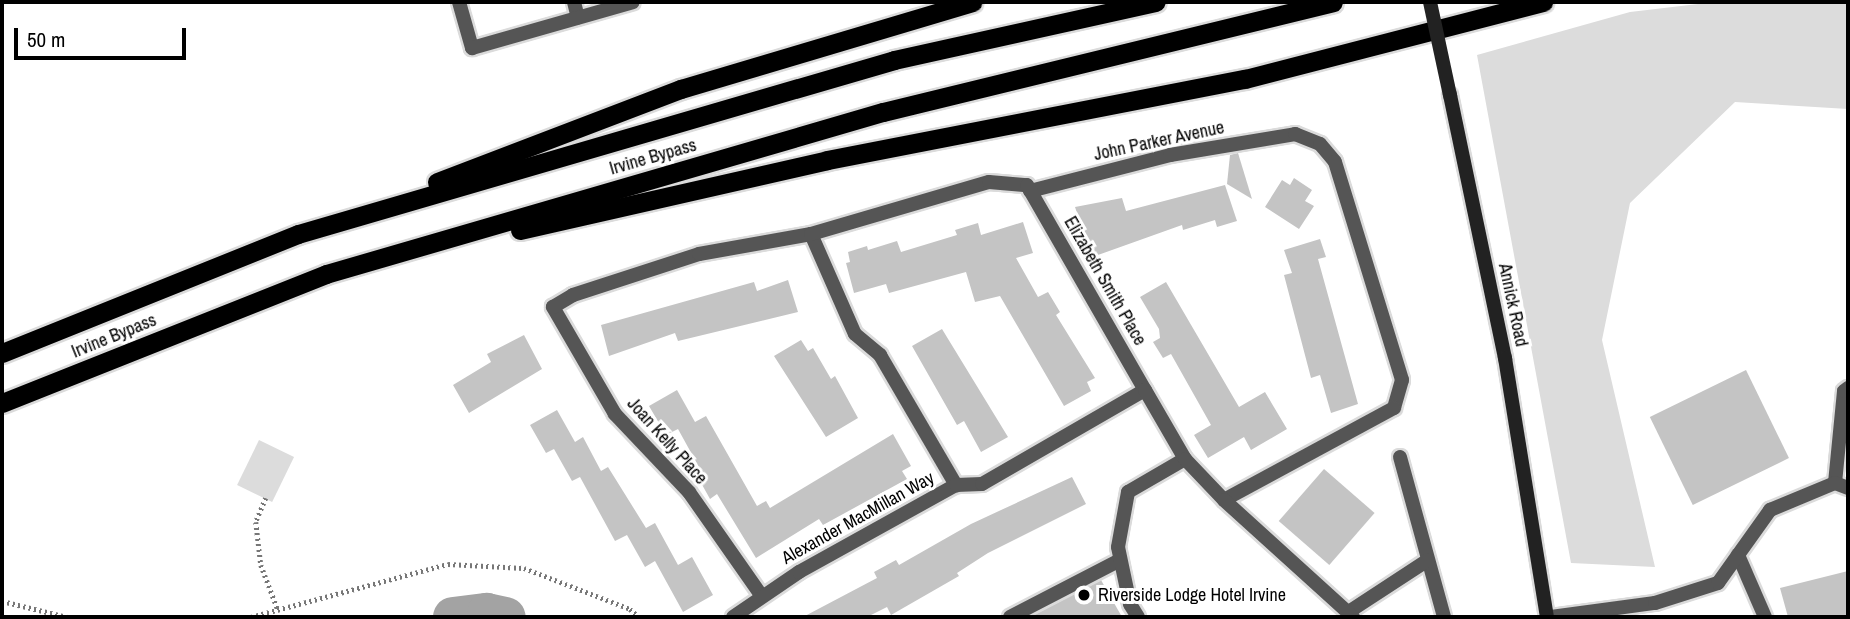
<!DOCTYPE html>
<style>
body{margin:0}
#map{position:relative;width:1850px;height:619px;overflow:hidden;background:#fff;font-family:"Archivo Narrow",sans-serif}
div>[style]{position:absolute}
.green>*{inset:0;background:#dcdcdc;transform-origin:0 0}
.river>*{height:40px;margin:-20px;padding:0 20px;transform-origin:20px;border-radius:20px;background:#a3a3a3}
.building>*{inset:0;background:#c4c4c4;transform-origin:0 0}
.path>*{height:4.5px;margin-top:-2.25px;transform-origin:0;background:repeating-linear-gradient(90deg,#777 0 2px,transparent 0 5.5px)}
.roads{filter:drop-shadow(2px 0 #dbdbdb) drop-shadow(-2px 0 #dbdbdb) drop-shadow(0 2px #dbdbdb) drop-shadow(0 -2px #dbdbdb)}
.service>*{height:14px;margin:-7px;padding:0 7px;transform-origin:7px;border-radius:7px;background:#555}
.minor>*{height:14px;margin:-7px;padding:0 7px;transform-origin:7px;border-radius:7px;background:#555}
.secondary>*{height:14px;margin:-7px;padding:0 7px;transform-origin:7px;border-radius:7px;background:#222}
.trunk>*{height:19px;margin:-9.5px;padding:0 9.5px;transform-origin:9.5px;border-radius:9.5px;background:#000}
.secondary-bridge>*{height:14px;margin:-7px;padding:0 7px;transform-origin:7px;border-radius:7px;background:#222}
.dots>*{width:19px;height:19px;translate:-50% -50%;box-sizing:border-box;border:4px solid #fff;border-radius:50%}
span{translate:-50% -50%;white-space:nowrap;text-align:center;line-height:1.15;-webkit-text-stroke:6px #fff;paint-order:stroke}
.street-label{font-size:18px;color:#000}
.poi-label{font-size:18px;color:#000}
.left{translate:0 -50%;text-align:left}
.frame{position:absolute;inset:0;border:4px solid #000;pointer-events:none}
.scale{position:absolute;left:14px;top:28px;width:172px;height:32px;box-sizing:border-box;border:4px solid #000;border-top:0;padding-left:9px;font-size:21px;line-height:24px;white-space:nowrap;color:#000;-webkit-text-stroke:5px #fff;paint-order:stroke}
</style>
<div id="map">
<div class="green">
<div style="clip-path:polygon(1715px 2px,1848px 2px,1848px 109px,1735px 102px,1630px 203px,1602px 340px,1655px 567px,1571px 563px,1477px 55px,1630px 12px)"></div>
<div style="left:259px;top:440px;width:39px;height:50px;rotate:26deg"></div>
</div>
<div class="river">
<div style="left:453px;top:617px;width:34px;rotate:-7deg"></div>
<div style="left:487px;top:613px;width:19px;rotate:12deg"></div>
</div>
<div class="building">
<div style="clip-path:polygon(1238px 153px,1252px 199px,1227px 184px,1230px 155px)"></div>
<div style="clip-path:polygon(1294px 178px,1312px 190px,1305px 201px,1314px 206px,1299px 229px,1265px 207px,1282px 180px,1290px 185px)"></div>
<div style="clip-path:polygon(1225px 185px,1237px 221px,1217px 227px,1215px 220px,1183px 230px,1182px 225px,1084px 260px,1073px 221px,1079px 219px,1075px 207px,1122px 198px,1126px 211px)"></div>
<div style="clip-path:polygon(1023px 222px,1033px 253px,1016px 258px,1038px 297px,1048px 292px,1060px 312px,1056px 315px,1095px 378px,1087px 382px,1091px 391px,1064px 406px,1000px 296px,975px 302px,966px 272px,889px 293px,886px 284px,854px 293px,846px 263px,850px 262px,848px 252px,867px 246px,868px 250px,897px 241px,901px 252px,957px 235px,955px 230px,978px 223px,981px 235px)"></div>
<div style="clip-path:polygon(1320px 239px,1326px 257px,1318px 259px,1358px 404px,1331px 413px,1320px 375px,1311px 378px,1284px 275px,1292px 273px,1284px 250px)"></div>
<div style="clip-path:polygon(788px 280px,798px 312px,678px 341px,675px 333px,609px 356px,601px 325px,754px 282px,757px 291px)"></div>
<div style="clip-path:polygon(1166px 282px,1239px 407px,1265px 392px,1287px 429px,1251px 450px,1244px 437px,1208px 458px,1194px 435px,1211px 425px,1171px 354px,1163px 358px,1153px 342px,1160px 338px,1159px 329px,1140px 297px)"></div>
<div style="clip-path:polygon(942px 329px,1008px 437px,981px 452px,964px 421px,957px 425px,912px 346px)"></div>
<div style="clip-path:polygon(524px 335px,542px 369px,469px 413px,453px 385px,491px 362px,487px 354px)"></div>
<div style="clip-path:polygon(801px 340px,808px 351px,813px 348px,831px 379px,835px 376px,858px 418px,826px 437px,774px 356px)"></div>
<div style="left:1746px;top:370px;width:98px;height:107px;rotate:64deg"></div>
<div style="clip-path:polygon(677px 390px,695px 422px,706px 416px,757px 506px,766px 501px,770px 508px,893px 434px,911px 466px,902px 471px,907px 479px,823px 525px,819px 519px,756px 558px,717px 494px,710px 499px,700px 481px,705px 478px,678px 429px,666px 435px,649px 406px)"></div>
<div style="clip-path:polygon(557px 410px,575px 442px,583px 437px,601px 471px,608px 467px,646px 528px,655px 523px,678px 565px,692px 557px,713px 595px,683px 612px,655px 561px,645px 567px,627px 535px,615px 541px,580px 477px,572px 481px,554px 449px,546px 453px,530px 425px)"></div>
<div style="left:1324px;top:469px;width:67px;height:69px;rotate:41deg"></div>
<div style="clip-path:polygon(1072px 477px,1086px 504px,988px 553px,957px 573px,959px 576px,891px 615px,887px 607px,867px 617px,803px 617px,877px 578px,874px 572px,896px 560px,899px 565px,971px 524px)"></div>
<div style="clip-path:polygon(1848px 571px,1848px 617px,1788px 617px,1780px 588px)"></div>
<div style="clip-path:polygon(1101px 580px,1122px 617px,1030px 617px)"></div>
</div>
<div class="path">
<div style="left:266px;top:498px;width:26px;rotate:113deg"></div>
<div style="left:256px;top:522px;width:43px;rotate:83.4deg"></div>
<div style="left:261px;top:565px;width:48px;rotate:69.3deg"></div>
<div style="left:2px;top:601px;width:67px;rotate:13.8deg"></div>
<div style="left:251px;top:617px;width:204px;rotate:-15.1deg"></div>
<div style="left:448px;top:564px;width:76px;rotate:3deg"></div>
<div style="left:524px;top:568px;width:114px;rotate:21.1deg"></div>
<div style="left:630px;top:609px;width:12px;rotate:42deg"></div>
</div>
<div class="roads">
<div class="service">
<div style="left:574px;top:2px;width:16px;rotate:76deg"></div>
<div style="left:1400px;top:457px;width:166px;rotate:74.6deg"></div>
<div style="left:1738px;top:555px;width:68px;rotate:66.5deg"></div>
<div style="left:1350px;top:611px;width:93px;rotate:-33.2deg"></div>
<div style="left:1010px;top:617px;width:124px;rotate:-27.4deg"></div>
<div style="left:1138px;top:617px;width:15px;rotate:-122deg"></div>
<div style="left:1130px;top:604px;width:58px;rotate:-101.9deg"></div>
<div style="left:1118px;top:547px;width:56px;rotate:-79.7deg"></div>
<div style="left:1128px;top:492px;width:66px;rotate:-30.1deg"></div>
</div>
<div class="minor">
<div style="left:459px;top:2px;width:48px;rotate:74.2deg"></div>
<div style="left:472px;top:48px;width:167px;rotate:-15.9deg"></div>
<div style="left:1030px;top:191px;width:145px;rotate:-14.4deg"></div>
<div style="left:1170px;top:155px;width:127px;rotate:-9.5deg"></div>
<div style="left:1295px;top:134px;width:27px;rotate:22deg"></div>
<div style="left:1320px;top:144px;width:23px;rotate:50deg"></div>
<div style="left:1335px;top:162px;width:228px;rotate:72.9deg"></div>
<div style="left:1402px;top:380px;width:29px;rotate:106deg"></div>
<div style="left:1394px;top:408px;width:193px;rotate:151.6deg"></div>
<div style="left:811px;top:234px;width:109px;rotate:66.3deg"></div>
<div style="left:855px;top:334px;width:33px;rotate:40deg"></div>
<div style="left:880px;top:355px;width:151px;rotate:59.7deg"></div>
<div style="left:1835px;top:483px;width:92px;rotate:-84.4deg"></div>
<div style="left:1844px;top:391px;width:5px;rotate:-37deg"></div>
<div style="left:761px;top:595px;width:126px;rotate:-125deg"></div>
<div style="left:689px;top:492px;width:108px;rotate:-133.5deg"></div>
<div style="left:615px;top:414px;width:124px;rotate:-120.1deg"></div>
<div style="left:553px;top:307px;width:23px;rotate:-31deg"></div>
<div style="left:573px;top:295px;width:133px;rotate:-18deg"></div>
<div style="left:699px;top:254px;width:114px;rotate:-10.1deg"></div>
<div style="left:811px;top:234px;width:185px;rotate:-16.3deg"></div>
<div style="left:989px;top:182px;width:38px;rotate:5deg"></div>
<div style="left:1027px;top:185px;width:237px;rotate:60.1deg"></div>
<div style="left:733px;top:617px;width:80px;rotate:-34.3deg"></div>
<div style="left:799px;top:572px;width:179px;rotate:-29deg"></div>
<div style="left:956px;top:485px;width:26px;rotate:-2deg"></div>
<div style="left:982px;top:484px;width:188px;rotate:-30deg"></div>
<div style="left:1145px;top:390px;width:80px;rotate:59.9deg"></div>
<div style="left:1185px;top:459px;width:57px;rotate:46.4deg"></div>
<div style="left:1224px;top:500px;width:174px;rotate:42.2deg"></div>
<div style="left:1551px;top:617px;width:105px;rotate:-7.7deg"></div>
<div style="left:1655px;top:603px;width:66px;rotate:-17.6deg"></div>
<div style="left:1718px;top:583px;width:90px;rotate:-54.5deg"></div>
<div style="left:1770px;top:510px;width:70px;rotate:-22.6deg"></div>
<div style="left:1835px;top:483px;width:14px;rotate:21deg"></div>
</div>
<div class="secondary">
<div style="left:1450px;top:95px;width:269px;rotate:78.2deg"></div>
<div style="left:1505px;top:358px;width:262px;rotate:80.8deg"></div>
</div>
<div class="trunk">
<div style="left:437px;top:182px;width:261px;rotate:-20.9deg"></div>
<div style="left:681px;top:89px;width:304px;rotate:-16.6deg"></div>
<div style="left:520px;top:230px;width:315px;rotate:-12.8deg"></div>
<div style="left:827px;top:160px;width:426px;rotate:-11deg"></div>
<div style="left:1245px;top:79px;width:308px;rotate:-14.5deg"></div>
<div style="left:2px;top:353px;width:319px;rotate:-21.9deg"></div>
<div style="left:298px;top:234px;width:621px;rotate:-16.27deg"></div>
<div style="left:894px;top:60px;width:268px;rotate:-12.5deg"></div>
<div style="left:2px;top:403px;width:349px;rotate:-21.7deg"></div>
<div style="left:326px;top:274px;width:580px;rotate:-16.22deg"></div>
<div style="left:883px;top:112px;width:463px;rotate:-13.7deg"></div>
</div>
</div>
<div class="secondary-bridge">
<div style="left:1430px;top:2px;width:95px;rotate:77.9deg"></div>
</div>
<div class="dots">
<div style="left:1084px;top:595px;background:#000"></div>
</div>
<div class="street-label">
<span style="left:1159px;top:141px;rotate:-12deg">John Parker Avenue</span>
<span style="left:653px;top:157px;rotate:-16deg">Irvine Bypass</span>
<span style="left:1105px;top:281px;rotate:60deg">Elizabeth Smith Place</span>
<span style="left:1513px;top:305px;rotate:78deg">Annick Road</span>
<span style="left:114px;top:336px;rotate:-22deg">Irvine Bypass</span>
<span style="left:667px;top:441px;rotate:48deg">Joan Kelly Place</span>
<span style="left:858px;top:518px;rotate:-29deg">Alexander MacMillan Way</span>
</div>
<div class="poi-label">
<span class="left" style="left:1098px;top:595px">Riverside Lodge Hotel Irvine</span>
</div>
<div class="frame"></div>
<div class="scale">50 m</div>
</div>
